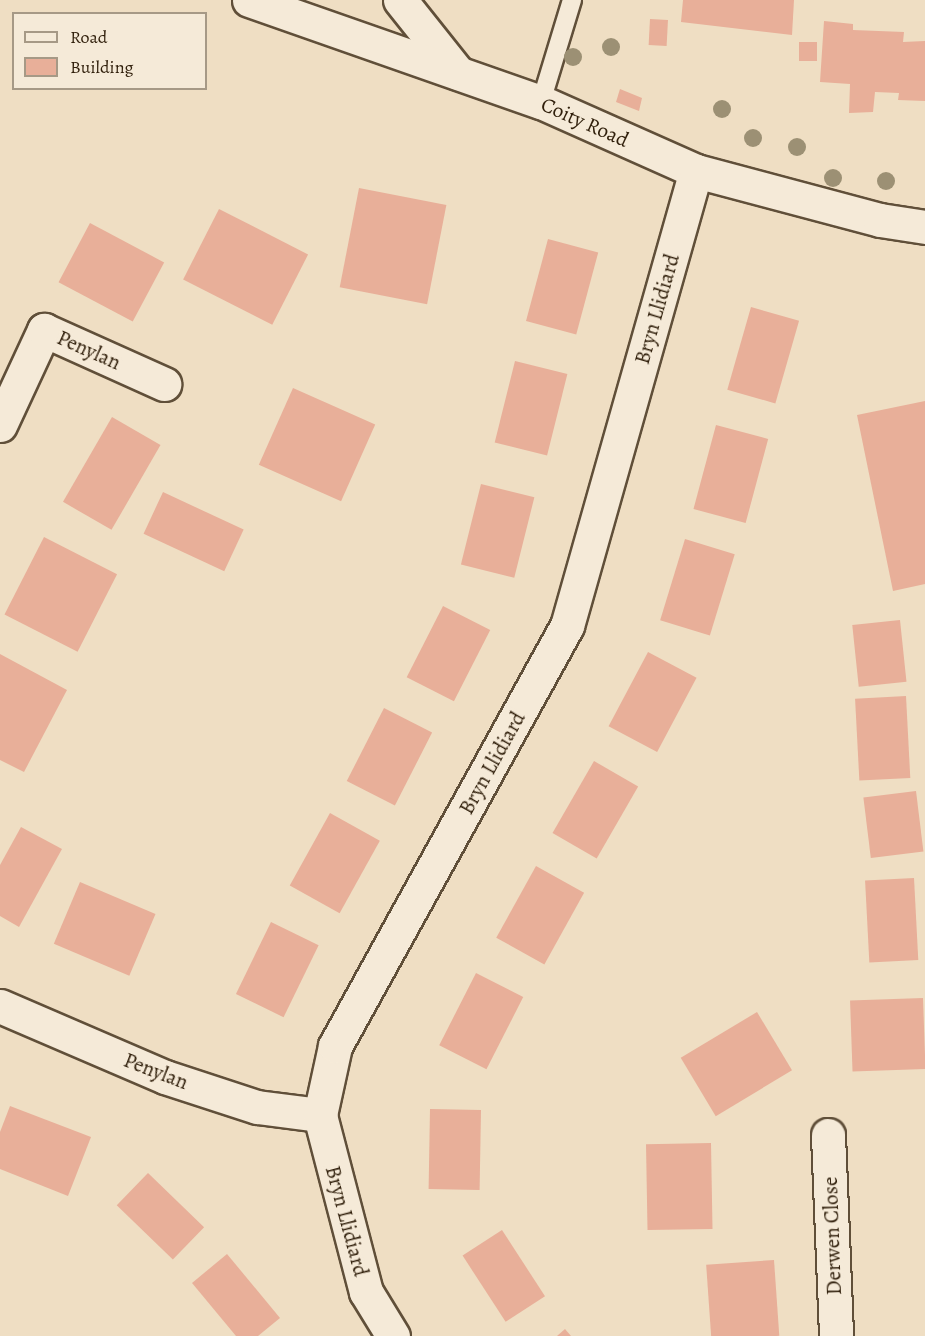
<!DOCTYPE html>
<style>
body{margin:0}
#map{position:relative;width:925px;height:1336px;overflow:hidden;background:#efdec3;font-family:Alegreya,serif}
div>[style]{position:absolute}
.building>*{inset:0;background:#e8af99;transform-origin:0 0}
.roads{filter:drop-shadow(2px 0 #604f39) drop-shadow(-2px 0 #604f39) drop-shadow(0 2px #604f39) drop-shadow(0 -2px #604f39)}
.lane>*{height:18px;margin:-9px;padding:0 9px;transform-origin:9px;border-radius:9px;background:#f5ead8}
.street>*{height:33px;margin:-16.5px;padding:0 16.5px;transform-origin:16.5px;border-radius:16.5px;background:#f5ead8}
.secondary>*{height:33px;margin:-16.5px;padding:0 16.5px;transform-origin:16.5px;border-radius:16.5px;background:#f5ead8}
.trees>*{width:18px;height:18px;margin:-9px;border-radius:50%;background:#9c9074}
span{translate:-50% -50%;white-space:nowrap;text-align:center;line-height:1.15;-webkit-text-stroke:6px #f5ead8;paint-order:stroke}
.street-label{font-size:21px;color:#301f0b}
.legend{position:absolute;left:12px;top:12px;width:195px;height:78px;box-sizing:border-box;background:#f5ead8;border:2px solid #a69986;margin:0;padding:8px 10px;list-style:none;font-size:18px;color:#301f0b}
.legend li{display:flex;align-items:center;gap:12px;height:30px}
.legend b{width:30px;border:2px solid #a69986}
</style>
<div id="map">
<div class="building">
<div style="clip-path:polygon(683px 0,794px 0,792px 35px,681px 22px)"></div>
<div style="left:650px;top:19px;width:18px;height:26px;rotate:3deg"></div>
<div style="clip-path:polygon(824px 21px,853px 24px,853px 30px,904px 32px,903px 42px,925px 41px,925px 101px,898px 100px,899px 93px,875px 92px,873px 112px,849px 113px,850px 84px,820px 82px)"></div>
<div style="left:799px;top:42px;width:18px;height:19px"></div>
<div style="clip-path:polygon(620px 89px,642px 98px,639px 111px,616px 102px)"></div>
<div style="left:359px;top:188px;width:89px;height:101px;rotate:11deg"></div>
<div style="left:219px;top:209px;width:100px;height:79px;rotate:27deg"></div>
<div style="left:90px;top:223px;width:84px;height:67px;rotate:28deg"></div>
<div style="left:548px;top:239px;width:52px;height:85px;rotate:15deg"></div>
<div style="left:751px;top:307px;width:50px;height:86px;rotate:16deg"></div>
<div style="left:515px;top:361px;width:54px;height:84px;rotate:14deg"></div>
<div style="left:293px;top:388px;width:90px;height:84px;rotate:24deg"></div>
<div style="clip-path:polygon(925px 401px,925px 584px,893px 591px,857px 415px)"></div>
<div style="left:112px;top:417px;width:56px;height:98px;rotate:30deg"></div>
<div style="left:716px;top:425px;width:54px;height:87px;rotate:15deg"></div>
<div style="left:481px;top:484px;width:55px;height:83px;rotate:14deg"></div>
<div style="left:163px;top:492px;width:89px;height:46px;rotate:25deg"></div>
<div style="left:44px;top:537px;width:82px;height:87px;rotate:27deg"></div>
<div style="left:685px;top:539px;width:52px;height:85px;rotate:17deg"></div>
<div style="left:443px;top:606px;width:53px;height:80px;rotate:27deg"></div>
<div style="left:900px;top:620px;width:62px;height:48px;rotate:84deg"></div>
<div style="left:648px;top:652px;width:55px;height:84px;rotate:28deg"></div>
<div style="clip-path:polygon(0 654px,67px 690px,24px 772px,0 760px)"></div>
<div style="left:906px;top:696px;width:82px;height:51px;rotate:87deg"></div>
<div style="left:384px;top:708px;width:54px;height:82px;rotate:27deg"></div>
<div style="left:594px;top:761px;width:51px;height:83px;rotate:30deg"></div>
<div style="left:916px;top:791px;width:61px;height:53px;rotate:83deg"></div>
<div style="left:330px;top:813px;width:57px;height:83px;rotate:29deg"></div>
<div style="clip-path:polygon(21px 827px,62px 849px,19px 927px,0 916px,0 865px)"></div>
<div style="left:536px;top:866px;width:55px;height:82px;rotate:29deg"></div>
<div style="left:914px;top:878px;width:82px;height:49px;rotate:87deg"></div>
<div style="left:80px;top:882px;width:82px;height:67px;rotate:23deg"></div>
<div style="left:271px;top:922px;width:53px;height:80px;rotate:26deg"></div>
<div style="left:476px;top:973px;width:53px;height:81px;rotate:27deg"></div>
<div style="left:923px;top:998px;width:71px;height:73px;rotate:88deg"></div>
<div style="left:757px;top:1012px;width:68px;height:89px;rotate:59deg"></div>
<div style="clip-path:polygon(10px 1106px,91px 1137px,68px 1196px,0 1169px,0 1132px)"></div>
<div style="left:430px;top:1109px;width:51px;height:80px;rotate:1deg"></div>
<div style="left:711px;top:1143px;width:86px;height:65px;rotate:89deg"></div>
<div style="left:148px;top:1173px;width:78px;height:45px;rotate:44deg"></div>
<div style="left:502px;top:1230px;width:79px;height:47px;rotate:57deg"></div>
<div style="clip-path:polygon(227px 1254px,280px 1318px,258px 1336px,236px 1336px,192px 1283px)"></div>
<div style="left:774px;top:1260px;width:76px;height:68px;rotate:86deg"></div>
<div style="clip-path:polygon(565px 1329px,571px 1336px,557px 1336px)"></div>
</div>
<div class="roads">
<div class="lane">
<div style="left:541px;top:102px;width:107px;rotate:-73.1deg"></div>
</div>
<div class="street">
<div style="left:400px;top:0;width:93px;rotate:51.5deg"></div>
<div style="left:0;top:425px;width:105px;rotate:-65.1deg"></div>
<div style="left:44px;top:330px;width:132px;rotate:24.2deg"></div>
<div style="left:0;top:1006px;width:180px;rotate:23.3deg"></div>
<div style="left:165px;top:1077px;width:97px;rotate:18.1deg"></div>
<div style="left:257px;top:1107px;width:64px;rotate:7.2deg"></div>
<div style="left:828px;top:1135px;width:201px;rotate:87.7deg"></div>
<div style="left:393px;top:1336px;width:52px;rotate:-121.5deg"></div>
<div style="left:366px;top:1292px;width:183px;rotate:-104.6deg"></div>
<div style="left:320px;top:1115px;width:71px;rotate:-77.7deg"></div>
<div style="left:335px;top:1046px;width:480px;rotate:-61.1deg"></div>
<div style="left:567px;top:626px;width:473px;rotate:-74.2deg"></div>
</div>
<div class="secondary">
<div style="left:249px;top:0;width:309px;rotate:19.3deg"></div>
<div style="left:541px;top:102px;width:170px;rotate:24deg"></div>
<div style="left:696px;top:171px;width:190px;rotate:14.9deg"></div>
<div style="left:880px;top:220px;width:46px;rotate:8.8deg"></div>
</div>
</div>
<div class="trees">
<div style="left:611px;top:47px"></div>
<div style="left:573px;top:57px"></div>
<div style="left:722px;top:109px"></div>
<div style="left:753px;top:138px"></div>
<div style="left:797px;top:147px"></div>
<div style="left:833px;top:178px"></div>
<div style="left:886px;top:181px"></div>
</div>
<div class="street-label">
<span style="left:585px;top:122px;rotate:24deg">Coity Road</span>
<span style="left:657px;top:309px;rotate:-74deg">Bryn Llidiard</span>
<span style="left:89px;top:350px;rotate:24deg">Penylan</span>
<span style="left:492px;top:763px;rotate:-61deg">Bryn Llidiard</span>
<span style="left:156px;top:1071px;rotate:21deg">Penylan</span>
<span style="left:347px;top:1221px;rotate:75deg">Bryn Llidiard</span>
<span style="left:832px;top:1236px;rotate:-92deg">Derwen Close</span>
</div>
<ul class="legend">
<li><b style="height:8px;background:#f5ead8"></b>Road</li>
<li><b style="height:16px;background:#e8af99"></b>Building</li>
</ul>
</div>
